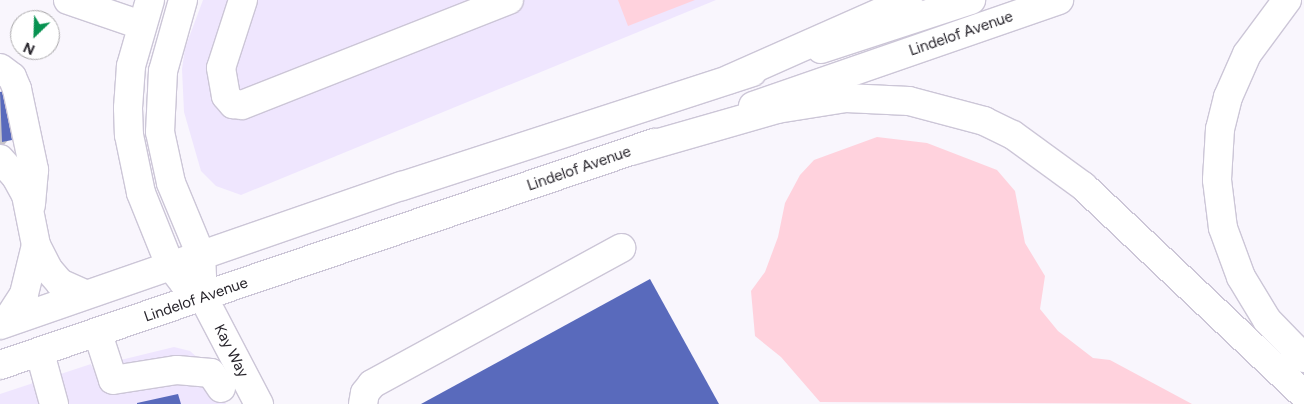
<!DOCTYPE html>
<style>
body{margin:0}
#map{position:relative;width:1304px;height:404px;overflow:hidden;background:#f9f6fd;font-family:Figtree,sans-serif}
div>[style]{position:absolute}
.built>*{inset:0;background:#efe6fe}
.green>*{inset:0;background:#ffd2dd}
.shadow>*{inset:0;background:#0003}
.building>*{inset:0;background:#596abc}
.roads{filter:drop-shadow(1px 0 #ccc6d7) drop-shadow(-1px 0 #ccc6d7) drop-shadow(0 1px #ccc6d7) drop-shadow(0 -1px #ccc6d7)}
.minor>*{height:28px;margin:-14px;padding:0 14px;transform-origin:14px;border-radius:14px;background:#fff}
.major>*{height:28px;margin:-14px;padding:0 14px;transform-origin:14px;border-radius:14px;background:#fff}
.highway>*{height:28px;margin:-14px;padding:0 14px;transform-origin:14px;border-radius:14px;background:#fff}
span{translate:-50% -50%;white-space:nowrap;text-align:center;line-height:1.15;-webkit-text-stroke:5px #fff;paint-order:stroke}
.street-label{font-size:15px;color:#27242b}
.north{position:absolute;left:10px;top:10px;width:50px;height:50px;box-sizing:border-box;background:#fff;border:1px solid #a9a7aa;border-radius:50%;rotate:204deg;font-size:14px;font-weight:700;line-height:20px;text-align:center;color:#27242b}
.north::after{content:'';display:block;margin:auto;width:18px;height:22px;background:#079251;clip-path:polygon(50% 0,100% 100%,50% 72%,0 100%)}
</style>
<div id="map">
<div class="built">
<div style="clip-path:polygon(203px 0,716px 0,241px 195px,216px 186px,201px 171px,184px 112px,182px 69px,185px 48px)"></div>
<div style="clip-path:polygon(174px 347px,190px 351px,199px 359px,226px 404px,0 404px,0 394px,91px 364px,92px 367px)"></div>
</div>
<div class="green">
<div style="clip-path:polygon(618px 0,695px 0,628px 26px)"></div>
<div style="clip-path:polygon(877px 137px,927px 143px,997px 170px,1015px 191px,1025px 243px,1045px 276px,1040px 309px,1058px 331px,1093px 358px,1110px 360px,1192px 404px,820px 402px,781px 357px,755px 336px,751px 291px,765px 272px,778px 237px,785px 203px,800px 175px,814px 160px)"></div>
</div>
<div class="shadow">
<div style="clip-path:polygon(7px 92px,16px 132px,0 149px,0 93px)"></div>
</div>
<div class="building">
<div style="clip-path:polygon(8px 90px,17px 132px,11px 134px,12px 140px,2px 142px,0 92px)"></div>
<div style="clip-path:polygon(650px 279px,719px 404px,421px 404px)"></div>
<div style="clip-path:polygon(178px 394px,181px 404px,137px 404px,137px 403px)"></div>
</div>
<div class="roads">
<div class="minor">
<div style="left:68px;top:0;width:77px;rotate:18.9deg"></div>
<div style="left:150px;top:0;width:69px;rotate:106.1deg"></div>
<div style="left:131px;top:66px;width:42px;rotate:94.1deg"></div>
<div style="left:128px;top:108px;width:27px;rotate:88deg"></div>
<div style="left:129px;top:135px;width:59px;rotate:78.3deg"></div>
<div style="left:141px;top:193px;width:78px;rotate:68.1deg"></div>
<div style="left:170px;top:265px;width:23px;rotate:52deg"></div>
<div style="left:184px;top:283px;width:24px;rotate:36deg"></div>
<div style="left:203px;top:297px;width:121px;rotate:62.4deg"></div>
<div style="left:183px;top:0;width:74px;rotate:105.7deg"></div>
<div style="left:163px;top:71px;width:61px;rotate:92.8deg"></div>
<div style="left:160px;top:132px;width:52px;rotate:77.8deg"></div>
<div style="left:171px;top:183px;width:78px;rotate:67.4deg"></div>
<div style="left:201px;top:255px;width:42px;rotate:87.3deg"></div>
<div style="left:243px;top:0;width:71px;rotate:107.9deg"></div>
<div style="left:221px;top:68px;width:28px;rotate:80deg"></div>
<div style="left:226px;top:96px;width:11px;rotate:49deg"></div>
<div style="left:233px;top:104px;width:9px;rotate:6deg"></div>
<div style="left:242px;top:105px;width:287px;rotate:-21.5deg"></div>
<div style="left:0;top:68px;width:15px;rotate:37deg"></div>
<div style="left:12px;top:77px;width:13px;rotate:67deg"></div>
<div style="left:17px;top:89px;width:83px;rotate:78.1deg"></div>
<div style="left:34px;top:170px;width:35px;rotate:95deg"></div>
<div style="left:0;top:159px;width:24px;rotate:48deg"></div>
<div style="left:16px;top:177px;width:21px;rotate:61deg"></div>
<div style="left:26px;top:195px;width:51px;rotate:78.7deg"></div>
<div style="left:36px;top:245px;width:27px;rotate:63deg"></div>
<div style="left:48px;top:269px;width:18px;rotate:49deg"></div>
<div style="left:60px;top:283px;width:27px;rotate:24deg"></div>
<div style="left:6px;top:322px;width:33px;rotate:-57deg"></div>
<div style="left:24px;top:294px;width:50px;rotate:-76.2deg"></div>
<div style="left:98px;top:334px;width:48px;rotate:71.9deg"></div>
<div style="left:113px;top:380px;width:65px;rotate:-8.9deg"></div>
<div style="left:177px;top:370px;width:34px;rotate:5deg"></div>
<div style="left:211px;top:373px;width:18px;rotate:56deg"></div>
<div style="left:40px;top:353px;width:53px;rotate:74.6deg"></div>
<div style="left:363px;top:404px;width:11px;rotate:-80deg"></div>
<div style="left:365px;top:393px;width:11px;rotate:-52deg"></div>
<div style="left:372px;top:384px;width:284px;rotate:-28.6deg"></div>
</div>
<div class="major">
<div style="left:821px;top:49px;width:158px;rotate:-18.1deg"></div>
<div style="left:753px;top:106px;width:324px;rotate:-19.1deg"></div>
<div style="left:0;top:325px;width:425px;rotate:-19.1deg"></div>
<div style="left:402px;top:186px;width:368px;rotate:-18deg"></div>
<div style="left:0;top:365px;width:691px;rotate:-18.75deg"></div>
</div>
<div class="highway">
<div style="left:1287px;top:0;width:67px;rotate:126.5deg"></div>
<div style="left:1247px;top:54px;width:47px;rotate:113.8deg"></div>
<div style="left:1228px;top:97px;width:33px;rotate:104deg"></div>
<div style="left:1220px;top:129px;width:51px;rotate:93.4deg"></div>
<div style="left:1217px;top:180px;width:48px;rotate:82.9deg"></div>
<div style="left:1223px;top:228px;width:52px;rotate:69.8deg"></div>
<div style="left:1241px;top:277px;width:50px;rotate:58.8deg"></div>
<div style="left:1267px;top:320px;width:53px;rotate:45.8deg"></div>
<div style="left:730px;top:79px;width:195px;rotate:-23.9deg"></div>
<div style="left:631px;top:151px;width:152px;rotate:-16deg"></div>
<div style="left:777px;top:109px;width:70px;rotate:-9.1deg"></div>
<div style="left:846px;top:98px;width:63px;rotate:2.7deg"></div>
<div style="left:909px;top:101px;width:78px;rotate:14.9deg"></div>
<div style="left:984px;top:121px;width:32px;rotate:26deg"></div>
<div style="left:1013px;top:135px;width:87px;rotate:36.1deg"></div>
<div style="left:1083px;top:186px;width:304px;rotate:43.4deg"></div>
</div>
</div>
<div class="street-label">
<span style="left:961px;top:34px;rotate:-19deg">Lindelof Avenue</span>
<span style="left:579px;top:169px;rotate:-19deg">Lindelof Avenue</span>
<span style="left:196px;top:300px;rotate:-19deg">Lindelof Avenue</span>
<span style="left:231px;top:351px;rotate:63deg">Kay Way</span>
</div>
<div class="north">N</div>
</div>
